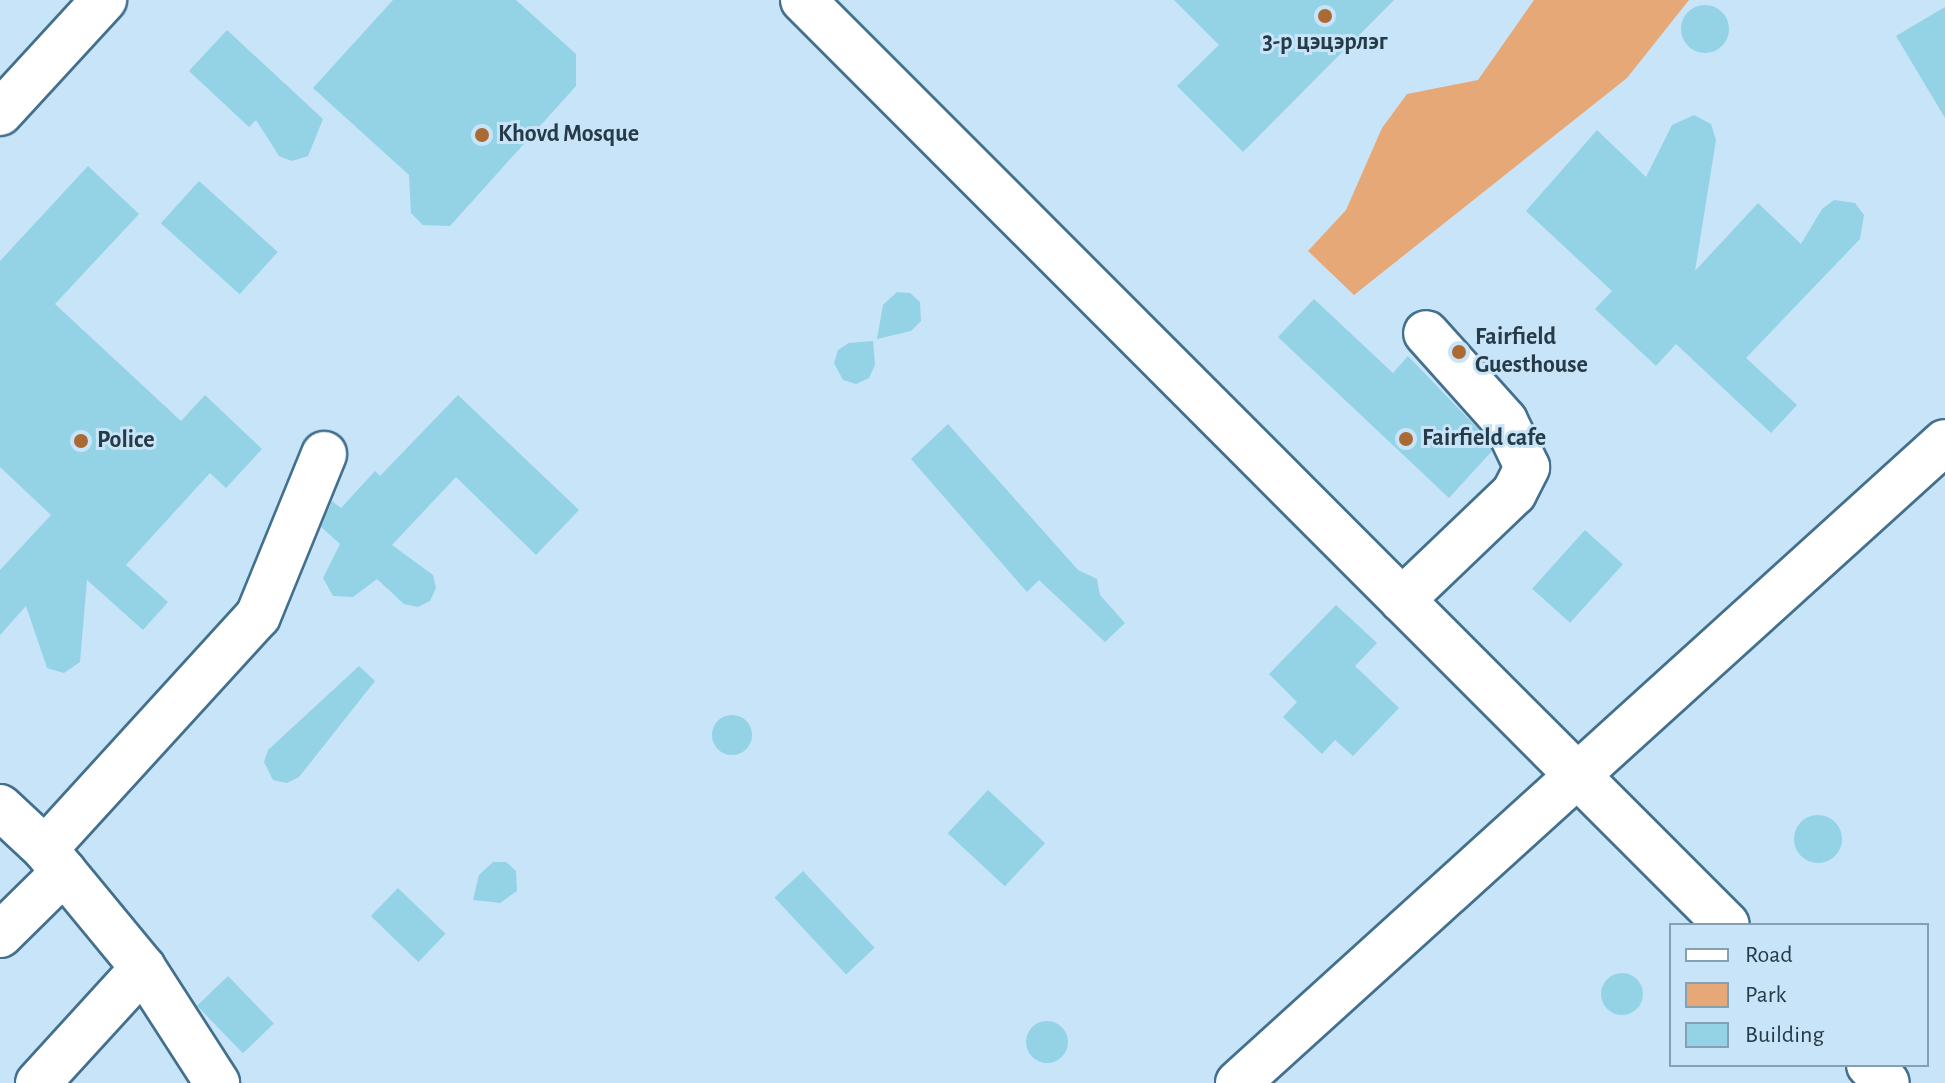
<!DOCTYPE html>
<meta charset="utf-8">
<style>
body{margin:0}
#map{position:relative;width:1945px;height:1083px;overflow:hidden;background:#c7e4f8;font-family:"Alegreya Sans",sans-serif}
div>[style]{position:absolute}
.green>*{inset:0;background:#e7a878}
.building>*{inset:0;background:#94d3e6;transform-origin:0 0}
.round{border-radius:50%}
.roads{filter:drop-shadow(2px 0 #42708e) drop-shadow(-2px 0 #42708e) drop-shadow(0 2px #42708e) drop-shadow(0 -2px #42708e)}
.minor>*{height:44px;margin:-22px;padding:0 22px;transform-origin:22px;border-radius:22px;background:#fff}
.major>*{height:44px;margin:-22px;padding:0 22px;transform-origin:22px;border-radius:22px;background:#fff}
.dots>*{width:22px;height:22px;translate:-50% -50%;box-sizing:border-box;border:4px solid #c7e4f8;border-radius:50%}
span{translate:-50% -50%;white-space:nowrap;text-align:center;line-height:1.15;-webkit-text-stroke:6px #c7e4f8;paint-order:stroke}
.poi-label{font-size:24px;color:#263a47;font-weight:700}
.left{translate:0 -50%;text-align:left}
.legend{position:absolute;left:1669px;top:923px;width:260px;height:144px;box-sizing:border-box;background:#c7e4f8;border:2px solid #87a0b1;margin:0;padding:10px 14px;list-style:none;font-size:24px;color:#263a47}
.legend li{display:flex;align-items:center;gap:16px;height:40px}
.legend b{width:40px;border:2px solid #87a0b1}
</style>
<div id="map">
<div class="green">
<div style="clip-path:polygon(1534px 0,1689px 0,1627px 78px,1354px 295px,1308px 251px,1346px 210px,1382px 128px,1407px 94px,1478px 80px)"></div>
</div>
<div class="building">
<div style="clip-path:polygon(393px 0,516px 0,576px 54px,576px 86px,450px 226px,423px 225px,411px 213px,409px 175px,313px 88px)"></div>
<div style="clip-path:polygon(1174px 0,1394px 0,1243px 152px,1177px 86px,1219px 45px)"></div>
<div class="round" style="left:1681px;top:5px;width:48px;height:48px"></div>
<div style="clip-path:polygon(1945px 7px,1945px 118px,1896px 36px)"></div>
<div style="clip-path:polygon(227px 30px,323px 119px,308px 156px,292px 161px,279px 156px,256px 120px,249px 127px,189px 71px)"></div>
<div style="clip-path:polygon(1694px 115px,1711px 124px,1716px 140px,1695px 271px,1758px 203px,1801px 244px,1822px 209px,1834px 200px,1855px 203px,1864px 215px,1860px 239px,1746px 358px,1797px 405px,1771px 433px,1676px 344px,1656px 366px,1595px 309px,1612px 291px,1526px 211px,1597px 130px,1646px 177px,1672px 125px)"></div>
<div style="clip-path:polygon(88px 166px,139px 214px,55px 304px,181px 421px,205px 395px,262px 449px,226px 488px,210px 473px,126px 565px,168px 602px,143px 630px,87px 580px,80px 662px,64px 673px,47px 668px,26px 606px,0 635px,0 570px,51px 515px,0 467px,0 261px)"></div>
<div style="left:199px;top:181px;width:106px;height:57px;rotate:42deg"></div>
<div style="clip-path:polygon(897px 292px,910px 293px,920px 302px,921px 321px,911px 331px,877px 339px,883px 305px)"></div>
<div style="clip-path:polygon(1314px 299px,1393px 373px,1408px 356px,1484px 435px,1492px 451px,1449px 498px,1278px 337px)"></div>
<div style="clip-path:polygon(873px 341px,875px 365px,869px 378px,856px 384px,843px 380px,834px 363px,838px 350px,849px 343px)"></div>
<div style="clip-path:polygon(458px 395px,579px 510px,536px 555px,456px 477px,392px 545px,433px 575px,436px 588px,430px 601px,418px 607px,404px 604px,377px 579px,353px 597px,333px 596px,323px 578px,340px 544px,321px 527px,332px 501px,341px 508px,375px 471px,380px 476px)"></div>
<div style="clip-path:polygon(948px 424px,1078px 570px,1097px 579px,1100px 595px,1125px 623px,1105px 642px,1039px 580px,1027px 592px,911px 459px)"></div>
<div style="left:1585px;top:530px;width:51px;height:79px;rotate:42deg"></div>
<div style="clip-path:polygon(1336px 605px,1377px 643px,1355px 666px,1399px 708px,1353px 756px,1335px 740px,1322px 754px,1283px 717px,1297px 702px,1269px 674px)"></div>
<div style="clip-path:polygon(359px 666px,375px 681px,299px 777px,287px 783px,273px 780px,264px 762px,268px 750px)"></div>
<div class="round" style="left:712px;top:715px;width:40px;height:40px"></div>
<div style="left:988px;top:790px;width:78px;height:59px;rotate:43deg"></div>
<div class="round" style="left:1794px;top:815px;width:48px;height:48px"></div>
<div style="clip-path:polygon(493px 862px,506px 862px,516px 871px,517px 891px,500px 903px,473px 900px,479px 875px)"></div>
<div style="left:803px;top:871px;width:105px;height:39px;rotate:47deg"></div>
<div style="left:398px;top:888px;width:66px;height:39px;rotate:44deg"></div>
<div class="round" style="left:1601px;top:973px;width:42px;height:42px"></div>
<div style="left:228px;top:976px;width:66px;height:43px;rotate:46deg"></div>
<div class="round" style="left:1026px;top:1021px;width:42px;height:42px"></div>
</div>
<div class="roads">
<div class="minor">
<div style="left:803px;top:0;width:1307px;rotate:45.03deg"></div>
<div style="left:1402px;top:600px;width:155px;rotate:-43.7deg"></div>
<div style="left:1514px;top:493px;width:29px;rotate:-63deg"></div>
<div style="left:1527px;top:467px;width:51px;rotate:-115.6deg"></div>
<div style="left:1505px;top:421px;width:118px;rotate:-131.9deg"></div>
<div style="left:0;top:807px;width:62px;rotate:43deg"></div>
<div style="left:45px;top:849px;width:154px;rotate:50.5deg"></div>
<div style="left:143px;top:968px;width:137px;rotate:57.2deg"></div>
<div style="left:45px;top:849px;width:316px;rotate:-47.6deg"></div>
<div style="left:258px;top:616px;width:175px;rotate:-67.8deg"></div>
<div style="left:0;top:935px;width:90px;rotate:-44.5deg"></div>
<div style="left:1869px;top:1065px;width:25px;rotate:45deg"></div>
<div style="left:38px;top:1083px;width:156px;rotate:-47.6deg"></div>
<div style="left:1238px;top:1083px;width:954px;rotate:-42.2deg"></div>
</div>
<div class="major">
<div style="left:0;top:113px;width:154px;rotate:-47.4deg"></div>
</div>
</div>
<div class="dots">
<div style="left:1325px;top:16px;background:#ab6a34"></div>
<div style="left:482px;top:135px;background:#ab6a34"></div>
<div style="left:1459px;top:352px;background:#ab6a34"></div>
<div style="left:1406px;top:439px;background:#ab6a34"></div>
<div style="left:81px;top:441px;background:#ab6a34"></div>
</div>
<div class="poi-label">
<span style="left:1325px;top:43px">3-р цэцэрлэг</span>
<span class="left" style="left:498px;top:135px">Khovd Mosque</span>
<span class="left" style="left:1475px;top:352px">Fairfield<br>Guesthouse</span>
<span class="left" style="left:1422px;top:439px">Fairfield cafe</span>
<span class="left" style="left:97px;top:441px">Police</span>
</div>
<ul class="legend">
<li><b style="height:10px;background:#fff"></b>Road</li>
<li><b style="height:22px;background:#e7a878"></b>Park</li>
<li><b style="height:22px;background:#94d3e6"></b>Building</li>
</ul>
</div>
